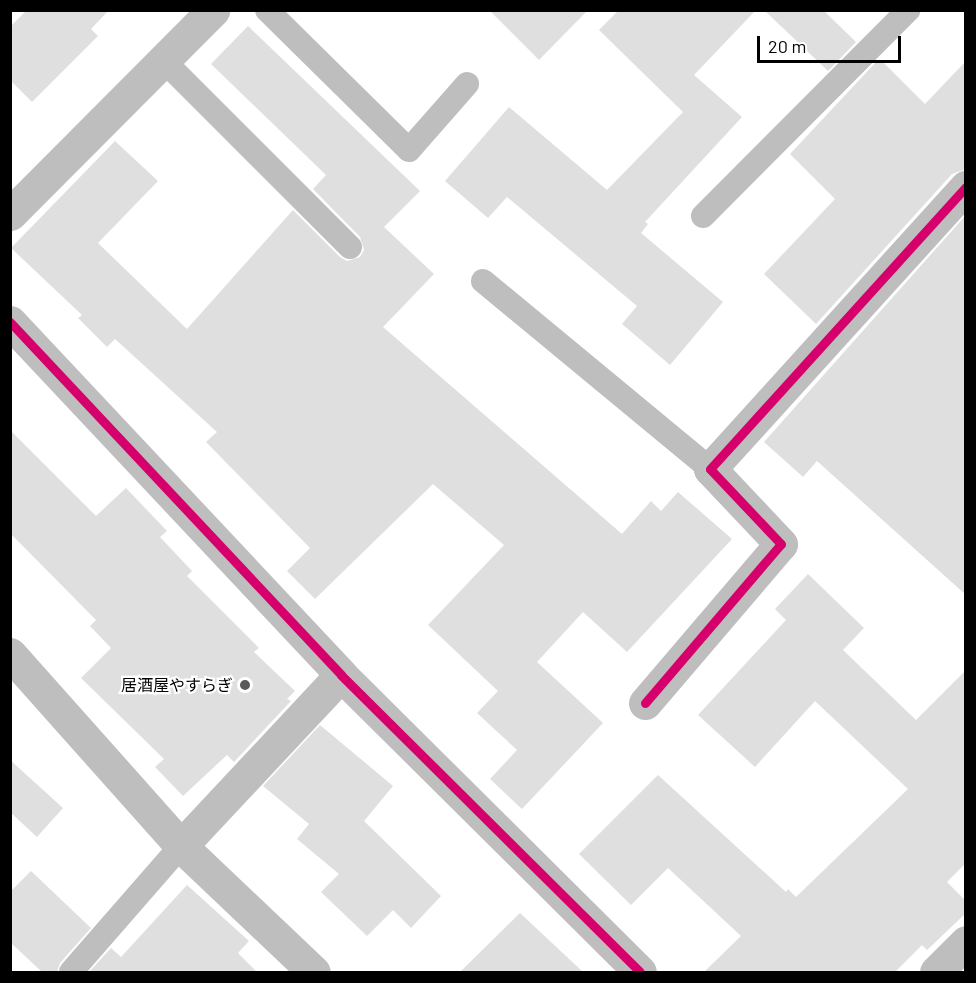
<!DOCTYPE html>
<meta charset="utf-8">
<style>
body{margin:0}
#map{position:relative;width:976px;height:983px;overflow:hidden;background:#fff;font-family:Barlow,"Noto Sans JP",sans-serif}
div>[style]{position:absolute}
.building>*{inset:0;background:#dfdfdf}
.service>*{height:24px;margin:-12px;padding:0 12px;transform-origin:12px;border-radius:12px;background:#bebebe}
.minor>*{height:33px;margin:-16.5px;padding:0 16.5px;transform-origin:16.5px;border-radius:16.5px;background:#bebebe}
.cycleway>*{height:9px;margin:-4.5px;padding:0 4.5px;transform-origin:4.5px;border-radius:4.5px;background:#d6006c}
.dots>*{width:16px;height:16px;translate:-50% -50%;box-sizing:border-box;border:3px solid #fff;border-radius:50%}
span{translate:-50% -50%;white-space:nowrap;text-align:center;line-height:1.15;-webkit-text-stroke:4.5px #fff;paint-order:stroke}
.poi-label{font-size:16px;color:#000}
.right{translate:-100% -50%;text-align:right}
.frame{position:absolute;inset:0;border:12px solid #000;pointer-events:none}
.scale{position:absolute;left:757px;top:36px;width:144px;height:27px;box-sizing:border-box;border:3px solid #000;border-top:0;padding-left:8px;font-size:18px;line-height:21px;white-space:nowrap;color:#000;-webkit-text-stroke:4px #fff;paint-order:stroke}
</style>
<div id="map">
<div class="building">
<div style="clip-path:polygon(27px 10px,109px 10px,91px 29px,98px 36px,32px 102px,10px 80px,10px 27px)"></div>
<div style="clip-path:polygon(489px 10px,588px 10px,539px 60px)"></div>
<div style="clip-path:polygon(619px 10px,756px 10px,694px 75px,742px 117px,645px 222px,648px 224px,641px 233px,723px 302px,670px 365px,622px 324px,637px 306px,507px 197px,488px 218px,445px 181px,509px 107px,607px 190px,683px 112px,599px 30px)"></div>
<div style="clip-path:polygon(764px 10px,823px 10px,856px 42px,828px 71px)"></div>
<div style="clip-path:polygon(248px 26px,420px 191px,384px 227px,434px 274px,383px 327px,622px 534px,651px 501px,661px 511px,678px 492px,732px 539px,627px 652px,583px 612px,537px 662px,603px 723px,522px 809px,490px 779px,517px 750px,477px 713px,498px 691px,428px 625px,504px 545px,433px 484px,315px 599px,287px 571px,310px 548px,206px 442px,217px 432px,115px 339px,107px 347px,78px 318px,82px 315px,11px 248px,115px 141px,158px 181px,98px 243px,187px 329px,293px 210px,340px 257px,347px 261px,360px 257px,364px 250px,360px 237px,313px 189px,326px 175px,211px 64px)"></div>
<div style="clip-path:polygon(877px 61px,882px 61px,925px 104px,966px 61px,966px 169px,952px 174px,816px 324px,764px 274px,835px 199px,790px 154px)"></div>
<div style="clip-path:polygon(966px 215px,966px 595px,817px 461px,803px 477px,764px 442px)"></div>
<div style="clip-path:polygon(10px 430px,96px 516px,126px 488px,167px 531px,160px 537px,192px 571px,187px 576px,259px 648px,254px 652px,295px 691px,287px 699px,291px 701px,234px 762px,227px 755px,183px 796px,155px 767px,164px 759px,81px 678px,111px 648px,90px 626px,96px 620px,10px 533px)"></div>
<div style="clip-path:polygon(808px 574px,864px 628px,843px 650px,916px 720px,966px 670px,966px 863px,947px 882px,966px 901px,966px 913px,927px 950px,922px 945px,895px 972px,704px 972px,741px 936px,668px 868px,631px 905px,579px 854px,658px 775px,786px 892px,788px 889px,796px 897px,908px 789px,815px 701px,755px 767px,698px 715px,786px 620px,775px 609px)"></div>
<div style="clip-path:polygon(320px 725px,393px 786px,364px 821px,441px 896px,411px 928px,393px 910px,367px 936px,321px 892px,339px 874px,297px 839px,309px 824px,263px 786px)"></div>
<div style="clip-path:polygon(10px 760px,63px 808px,37px 837px,10px 812px)"></div>
<div style="clip-path:polygon(31px 871px,91px 928px,60px 963px,57px 972px,42px 972px,10px 942px,10px 892px)"></div>
<div style="clip-path:polygon(187px 885px,249px 941px,238px 953px,257px 972px,89px 972px,111px 948px,121px 957px)"></div>
<div style="clip-path:polygon(520px 913px,583px 972px,460px 972px)"></div>
</div>
<div class="service">
<div style="left:267px;top:10px;width:199px;rotate:44.6deg"></div>
<div style="left:409px;top:150px;width:88px;rotate:-48.7deg"></div>
<div style="left:164px;top:61px;width:263px;rotate:45deg"></div>
<div style="left:703px;top:216px;width:291px;rotate:-45.1deg"></div>
<div style="left:483px;top:281px;width:295px;rotate:39.6deg"></div>
<div style="left:71px;top:972px;width:167px;rotate:-48.9deg"></div>
</div>
<div class="minor">
<div style="left:10px;top:214px;width:288px;rotate:-45.1deg"></div>
<div style="left:10px;top:322px;width:484px;rotate:46.8deg"></div>
<div style="left:341px;top:675px;width:421px;rotate:44.8deg"></div>
<div style="left:10px;top:654px;width:257px;rotate:48.3deg"></div>
<div style="left:181px;top:846px;width:234px;rotate:-46.9deg"></div>
<div style="left:645px;top:703px;width:209px;rotate:-49.5deg"></div>
<div style="left:781px;top:544px;width:103px;rotate:-133.4deg"></div>
<div style="left:710px;top:469px;width:381px;rotate:-47.8deg"></div>
<div style="left:181px;top:846px;width:183px;rotate:43.5deg"></div>
<div style="left:936px;top:972px;width:42px;rotate:-45deg"></div>
</div>
<div class="cycleway">
<div style="left:10px;top:322px;width:484px;rotate:46.8deg"></div>
<div style="left:341px;top:675px;width:421px;rotate:44.8deg"></div>
<div style="left:645px;top:703px;width:209px;rotate:-49.5deg"></div>
<div style="left:781px;top:544px;width:103px;rotate:-133.4deg"></div>
<div style="left:710px;top:469px;width:381px;rotate:-47.8deg"></div>
</div>
<div class="dots">
<div style="left:245px;top:685px;background:#595959"></div>
</div>
<div class="poi-label">
<span class="right" style="left:233px;top:685px">居酒屋やすらぎ</span>
</div>
<div class="frame"></div>
<div class="scale">20 m</div>
</div>
